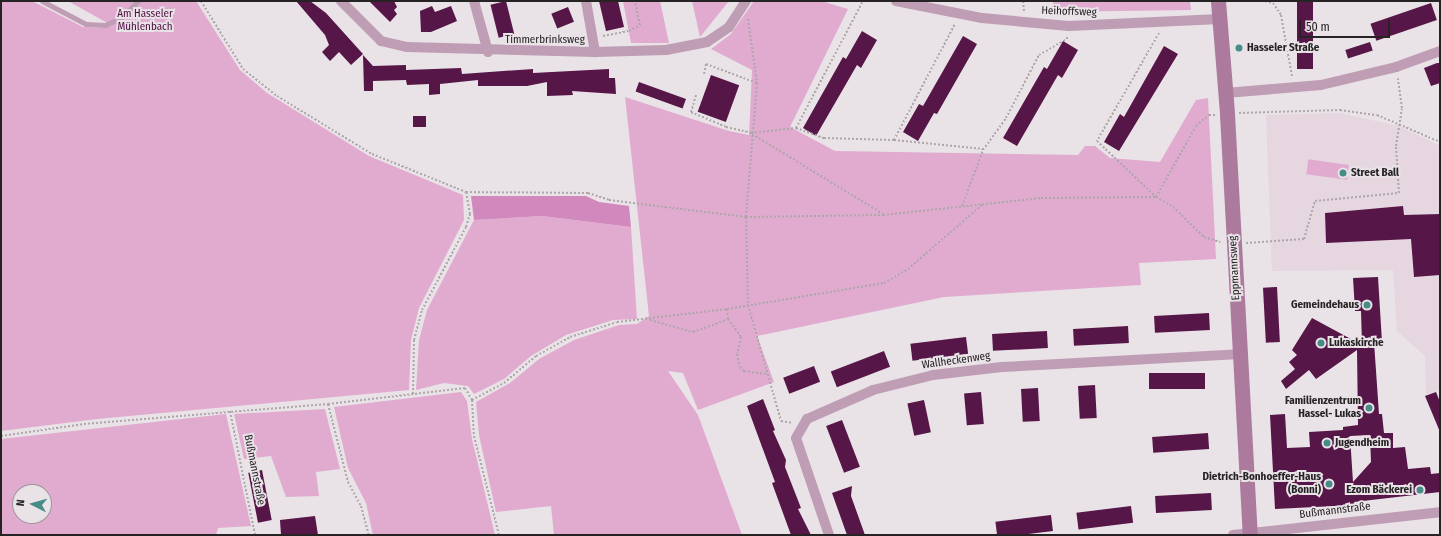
<!DOCTYPE html>
<meta charset="utf-8">
<style>
body{margin:0}
#map{position:relative;width:1441px;height:536px;overflow:hidden;background:#e9e2e7;font-family:"Fira Sans Condensed",sans-serif}
div>[style]{position:absolute}
.built>*{inset:0;background:#e5d6e0}
.green>*{inset:0;background:#e0abcf;transform-origin:0 0}
.forest>*{inset:0;background:#d188bc}
.building>*{inset:0;background:#561648;transform-origin:0 0}
.path>*{height:2px;margin-top:-1px;transform-origin:0;background:repeating-linear-gradient(90deg,#ada7ab 0 2px,transparent 0 4px)}
.lane>*{height:5px;margin:-2.5px;padding:0 2.5px;transform-origin:2.5px;border-radius:2.5px;background:#bf9db4}
.street>*{height:10px;margin:-5px;padding:0 5px;transform-origin:5px;border-radius:5px;background:#bf9db4}
.secondary>*{height:15px;margin:-7.5px;padding:0 7.5px;transform-origin:7.5px;border-radius:7.5px;background:#ab7a9d}
.dots>*{width:11px;height:11px;translate:-50% -50%;box-sizing:border-box;border:2px solid #e9e2e7;border-radius:50%}
span{translate:-50% -50%;white-space:nowrap;text-align:center;line-height:1.15;-webkit-text-stroke:4px #e9e2e7;paint-order:stroke}
.street-label{font-size:11px;color:#262325}
.park-label{font-size:11px;color:#4f0d42}
.poi-label{font-size:11px;color:#262325;font-weight:700}
.left{translate:0 -50%;text-align:left}
.right{translate:-100% -50%;text-align:right}
.frame{position:absolute;inset:0;border:2px solid #262325;pointer-events:none}
.north{position:absolute;left:12px;top:484px;width:40px;height:40px;box-sizing:border-box;background:#e9e2e7;border:1px solid #9b9699;border-radius:50%;rotate:276deg;font-size:11px;font-weight:700;line-height:16px;text-align:center;color:#262325}
.north::after{content:'';display:block;margin:auto;width:14px;height:18px;background:#468d87;clip-path:polygon(50% 0,100% 100%,50% 72%,0 100%)}
.scale{position:absolute;left:1299px;top:20px;width:91px;height:18px;box-sizing:border-box;border:2px solid #262325;border-top:0;padding-left:5px;font-size:12px;line-height:14px;white-space:nowrap;color:#262325;-webkit-text-stroke:3px #e9e2e7;paint-order:stroke}
</style>
<div id="map">
<div class="built">
<div style="clip-path:polygon(1339px 113px,1399px 126px,1440px 146px,1440px 390px,1426px 395px,1425px 356px,1397px 331px,1393px 270px,1272px 271px,1266px 115px)"></div>
</div>
<div class="green">
<div style="clip-path:polygon(1px 1px,32px 1px,83px 27px,105px 28px,111px 25px,68px 1px,196px 1px,240px 70px,267px 93px,369px 156px,463px 195px,464px 220px,419px 308px,411px 340px,409px 390px,97px 419px,1px 431px)"></div>
<div style="clip-path:polygon(623px 1px,660px 1px,669px 43px,631px 43px)"></div>
<div style="clip-path:polygon(692px 1px,729px 1px,700px 37px)"></div>
<div style="clip-path:polygon(754px 1px,821px 1px,848px 9px,790px 127px,835px 151px,1078px 155px,1085px 146px,1095px 146px,1110px 158px,1160px 162px,1196px 100px,1208px 98px,1216px 259px,1139px 263px,1141px 285px,944px 297px,757px 336px,774px 382px,698px 410px,683px 373px,668px 371px,698px 415px,742px 535px,554px 535px,551px 506px,496px 512px,479px 435px,476px 402px,510px 383px,539px 359px,574px 340px,619px 325px,637px 324px,649px 316px,625px 97px,729px 131px,749px 135px,752px 70px,711px 49px,731px 34px)"></div>
<div style="clip-path:polygon(1053px 1px,1190px 1px,1191px 10px,1054px 12px)"></div>
<div style="left:1349px;top:165px;width:15px;height:41px;rotate:98deg"></div>
<div style="clip-path:polygon(542px 216px,631px 227px,637px 319px,613px 320px,566px 335px,531px 356px,504px 379px,474px 394px,468px 386px,444px 383px,416px 390px,419px 340px,427px 310px,474px 220px)"></div>
<div style="clip-path:polygon(461px 392px,467px 401px,472px 439px,495px 535px,373px 535px,366px 503px,348px 468px,334px 407px)"></div>
<div style="clip-path:polygon(325px 409px,340px 469px,316px 472px,319px 496px,286px 497px,271px 456px,244px 459px,234px 414px)"></div>
<div style="clip-path:polygon(evenodd,226px 414px,251px 526px,218px 528px,216px 535px,1px 535px,1px 439px,226px 414px,20px 492px,44px 492px,44px 516px,20px 516px,20px 492px)"></div>
</div>
<div class="forest">
<div style="clip-path:polygon(471px 196px,586px 196px,599px 202px,629px 206px,631px 227px,542px 216px,474px 220px)"></div>
</div>
<div class="building">
<div style="clip-path:polygon(296px 1px,310px 1px,326px 13px,363px 54px,351px 65px,339px 52px,330px 61px,322px 52px,329px 45px,325px 35px)"></div>
<div style="clip-path:polygon(369px 1px,394px 1px,397px 7px,394px 10px,397px 14px,390px 22px)"></div>
<div style="left:506px;top:1px;width:34px;height:16px;rotate:76deg"></div>
<div style="clip-path:polygon(599px 1px,618px 1px,624px 27px,606px 31px)"></div>
<div style="left:1297px;top:1px;width:16px;height:68px"></div>
<div style="left:1431px;top:3px;width:18px;height:64px;rotate:71deg"></div>
<div style="clip-path:polygon(432px 6px,435px 12px,451px 6px,457px 21px,431px 32px,421px 32px,420px 11px)"></div>
<div style="left:568px;top:7px;width:16px;height:18px;rotate:68deg"></div>
<div style="clip-path:polygon(862px 31px,877px 40px,861px 68px,857px 65px,816px 136px,803px 128px,843px 57px,846px 59px)"></div>
<div style="clip-path:polygon(963px 36px,977px 44px,937px 114px,934px 113px,918px 141px,903px 132px,919px 104px,923px 106px)"></div>
<div style="clip-path:polygon(1063px 41px,1078px 50px,1062px 78px,1058px 75px,1017px 146px,1003px 138px,1044px 67px,1047px 69px)"></div>
<div style="left:1370px;top:42px;width:9px;height:26px;rotate:72deg"></div>
<div style="clip-path:polygon(1164px 46px,1178px 54px,1119px 151px,1104px 142px,1120px 114px,1124px 117px)"></div>
<div style="clip-path:polygon(363px 55px,373px 66px,406px 65px,406px 70px,461px 68px,462px 74px,533px 69px,533px 73px,609px 69px,609px 78px,615px 78px,616px 94px,572px 91px,573px 95px,547px 96px,547px 82px,527px 86px,478px 86px,478px 80px,440px 84px,440px 94px,429px 95px,429px 84px,407px 85px,406px 80px,373px 81px,373px 91px,364px 91px)"></div>
<div style="clip-path:polygon(1437px 63px,1440px 63px,1440px 83px,1431px 86px,1424px 68px)"></div>
<div style="left:711px;top:75px;width:30px;height:39px;rotate:20deg"></div>
<div style="left:639px;top:82px;width:50px;height:10px;rotate:20deg"></div>
<div style="left:413px;top:116px;width:13px;height:11px"></div>
<div style="clip-path:polygon(1403px 206px,1404px 215px,1440px 214px,1440px 275px,1414px 277px,1411px 239px,1326px 243px,1325px 213px)"></div>
<div style="clip-path:polygon(evenodd,1378px 277px,1382px 342px,1374px 342px,1379px 414px,1382px 414px,1384px 433px,1393px 433px,1393px 448px,1405px 447px,1408px 469px,1430px 467px,1431px 474px,1440px 473px,1440px 492px,1354px 502px,1355px 505px,1275px 509px,1270px 415px,1285px 414px,1287px 448px,1310px 447px,1309px 432px,1343px 430px,1343px 427px,1358px 425px,1357px 350px,1316px 379px,1309px 370px,1286px 389px,1281px 381px,1295px 369px,1289px 362px,1297px 355px,1292px 350px,1312px 318px,1362px 345px,1361px 311px,1355px 311px,1353px 278px,1378px 277px,1370px 435px,1371px 462px,1353px 482px,1350px 436px,1370px 435px)"></div>
<div style="left:1277px;top:287px;width:55px;height:14px;rotate:87deg"></div>
<div style="left:1209px;top:313px;width:17px;height:55px;rotate:87deg"></div>
<div style="left:1128px;top:326px;width:17px;height:55px;rotate:87deg"></div>
<div style="left:1047px;top:331px;width:17px;height:55px;rotate:87deg"></div>
<div style="left:966px;top:337px;width:17px;height:56px;rotate:83deg"></div>
<div style="left:884px;top:351px;width:17px;height:57px;rotate:69deg"></div>
<div style="left:814px;top:366px;width:17px;height:33px;rotate:69deg"></div>
<div style="left:1205px;top:373px;width:16px;height:56px;rotate:90deg"></div>
<div style="left:1095px;top:385px;width:33px;height:17px;rotate:87deg"></div>
<div style="left:1038px;top:388px;width:33px;height:17px;rotate:87deg"></div>
<div style="left:981px;top:392px;width:32px;height:17px;rotate:85deg"></div>
<div style="clip-path:polygon(1436px 392px,1440px 402px,1440px 432px,1425px 396px)"></div>
<div style="clip-path:polygon(763px 399px,775px 430px,773px 431px,786px 460px,785px 467px,801px 508px,798px 509px,811px 535px,791px 535px,772px 483px,775px 482px,747px 406px)"></div>
<div style="left:924px;top:400px;width:33px;height:17px;rotate:78deg"></div>
<div style="left:842px;top:420px;width:50px;height:17px;rotate:69deg"></div>
<div style="left:1208px;top:433px;width:16px;height:56px;rotate:86deg"></div>
<div style="left:262px;top:470px;width:51px;height:14px;rotate:79deg"></div>
<div style="clip-path:polygon(852px 486px,851px 496px,865px 535px,847px 535px,832px 493px)"></div>
<div style="left:1211px;top:493px;width:17px;height:56px;rotate:87deg"></div>
<div style="left:1131px;top:506px;width:17px;height:55px;rotate:83deg"></div>
<div style="left:1051px;top:515px;width:16px;height:56px;rotate:83deg"></div>
<div style="clip-path:polygon(315px 516px,318px 535px,281px 535px,280px 520px)"></div>
</div>
<div class="path">
<div style="left:201px;top:1px;width:80px;rotate:58.3deg"></div>
<div style="left:243px;top:69px;width:43px;rotate:38.5deg"></div>
<div style="left:277px;top:96px;width:111px;rotate:31.4deg"></div>
<div style="left:372px;top:154px;width:101px;rotate:22deg"></div>
<div style="left:466px;top:192px;width:122px;rotate:0.5deg"></div>
<div style="left:588px;top:193px;width:22px;rotate:18deg"></div>
<div style="left:609px;top:200px;width:138px;rotate:7.1deg"></div>
<div style="left:746px;top:217px;width:137px;rotate:-0.8deg"></div>
<div style="left:883px;top:215px;width:159px;rotate:-6.1deg"></div>
<div style="left:1041px;top:198px;width:115px;rotate:-0.5deg"></div>
<div style="left:1156px;top:197px;width:20px;rotate:30deg"></div>
<div style="left:1173px;top:207px;width:43px;rotate:44.1deg"></div>
<div style="left:1204px;top:237px;width:17px;rotate:17deg"></div>
<div style="left:1023px;top:1px;width:10px;rotate:84deg"></div>
<div style="left:1265px;top:1px;width:8px;rotate:14deg"></div>
<div style="left:1273px;top:3px;width:14px;rotate:56deg"></div>
<div style="left:1281px;top:15px;width:62px;rotate:79.8deg"></div>
<div style="left:748px;top:19px;width:65px;rotate:82deg"></div>
<div style="left:757px;top:83px;width:134px;rotate:94.7deg"></div>
<div style="left:746px;top:217px;width:88px;rotate:88.7deg"></div>
<div style="left:748px;top:305px;width:121px;rotate:74.1deg"></div>
<div style="left:781px;top:421px;width:12px;rotate:9deg"></div>
<div style="left:1159px;top:33px;width:125px;rotate:119.9deg"></div>
<div style="left:1097px;top:141px;width:81px;rotate:43.5deg"></div>
<div style="left:1156px;top:197px;width:81px;rotate:-60.6deg"></div>
<div style="left:1196px;top:126px;width:17px;rotate:-40deg"></div>
<div style="left:1209px;top:115px;width:6px"></div>
<div style="left:603px;top:36px;width:26px;rotate:-11deg"></div>
<div style="left:629px;top:31px;width:13px;rotate:-29deg"></div>
<div style="left:640px;top:25px;width:25px;rotate:-102deg"></div>
<div style="left:704px;top:74px;width:10px;rotate:-79deg"></div>
<div style="left:706px;top:64px;width:54px;rotate:20.4deg"></div>
<div style="left:696px;top:95px;width:18px;rotate:106deg"></div>
<div style="left:691px;top:112px;width:38px;rotate:23deg"></div>
<div style="left:726px;top:127px;width:26px;rotate:13deg"></div>
<div style="left:751px;top:133px;width:45px;rotate:-6.3deg"></div>
<div style="left:796px;top:128px;width:144px;rotate:-62.2deg"></div>
<div style="left:1239px;top:113px;width:101px;rotate:-1.7deg"></div>
<div style="left:1340px;top:110px;width:37px;rotate:8deg"></div>
<div style="left:1377px;top:115px;width:69px;rotate:23.2deg"></div>
<div style="left:796px;top:128px;width:30px;rotate:20deg"></div>
<div style="left:824px;top:138px;width:70px;rotate:1.6deg"></div>
<div style="left:894px;top:140px;width:90px;rotate:5.7deg"></div>
<div style="left:752px;top:134px;width:153px;rotate:31.4deg"></div>
<div style="left:894px;top:140px;width:131px;rotate:-62.3deg"></div>
<div style="left:962px;top:206px;width:60px;rotate:-69.4deg"></div>
<div style="left:983px;top:150px;width:39px;rotate:-54deg"></div>
<div style="left:1006px;top:118px;width:71px;rotate:-62.4deg"></div>
<div style="left:1039px;top:55px;width:32px;rotate:-30deg"></div>
<div style="left:1067px;top:39px;width:3px;rotate:-90deg"></div>
<div style="left:1246px;top:243px;width:58px;rotate:-3.9deg"></div>
<div style="left:1304px;top:239px;width:40px;rotate:-74deg"></div>
<div style="left:1315px;top:201px;width:84px;rotate:-5.4deg"></div>
<div style="left:1399px;top:193px;width:47px;rotate:-93.7deg"></div>
<div style="left:1396px;top:146px;width:38px;rotate:-81deg"></div>
<div style="left:1402px;top:108px;width:30px;rotate:-98deg"></div>
<div style="left:728px;top:319px;width:22px;rotate:54deg"></div>
<div style="left:741px;top:337px;width:17px;rotate:103deg"></div>
<div style="left:737px;top:354px;width:13px;rotate:77deg"></div>
<div style="left:740px;top:367px;width:6px;rotate:45deg"></div>
<div style="left:744px;top:371px;width:22px;rotate:8deg"></div>
<div style="left:650px;top:320px;width:45px;rotate:15.6deg"></div>
<div style="left:693px;top:332px;width:37px;rotate:-20deg"></div>
<div style="left:728px;top:319px;width:10px;rotate:-96deg"></div>
<div style="left:413px;top:394px;width:54px;rotate:-88.9deg"></div>
<div style="left:414px;top:340px;width:31px;rotate:-75deg"></div>
<div style="left:422px;top:310px;width:94px;rotate:-62.1deg"></div>
<div style="left:466px;top:227px;width:14px;rotate:-73deg"></div>
<div style="left:470px;top:214px;width:22px;rotate:-100deg"></div>
<div style="left:472px;top:400px;width:36px;rotate:-28deg"></div>
<div style="left:504px;top:383px;width:42px;rotate:-40.2deg"></div>
<div style="left:536px;top:356px;width:39px;rotate:-29deg"></div>
<div style="left:570px;top:337px;width:49px;rotate:-17.7deg"></div>
<div style="left:617px;top:322px;width:111px;rotate:-6.7deg"></div>
<div style="left:727px;top:309px;width:159px;rotate:-9.4deg"></div>
<div style="left:884px;top:283px;width:28px;rotate:-30deg"></div>
<div style="left:908px;top:269px;width:99px;rotate:-40.9deg"></div>
<div style="left:328px;top:404px;width:81px;rotate:75.6deg"></div>
<div style="left:348px;top:482px;width:27px;rotate:62deg"></div>
<div style="left:361px;top:506px;width:30px;rotate:75deg"></div>
<div style="left:230px;top:411px;width:126px;rotate:78.6deg"></div>
<div style="left:1px;top:436px;width:84px;rotate:-8.2deg"></div>
<div style="left:84px;top:424px;width:245px;rotate:-4.7deg"></div>
<div style="left:328px;top:404px;width:138px;rotate:-6.7deg"></div>
<div style="left:465px;top:388px;width:14px;rotate:60deg"></div>
<div style="left:472px;top:400px;width:36px;rotate:87deg"></div>
<div style="left:474px;top:436px;width:102px;rotate:75.8deg"></div>
</div>
<div class="lane">
<div style="left:42px;top:1px;width:50px;rotate:27.6deg"></div>
<div style="left:86px;top:24px;width:19px;rotate:3deg"></div>
<div style="left:105px;top:25px;width:17px;rotate:-24deg"></div>
<div style="left:121px;top:18px;width:24px;rotate:-45deg"></div>
</div>
<div class="street">
<div style="left:341px;top:1px;width:57px;rotate:45deg"></div>
<div style="left:381px;top:41px;width:27px;rotate:13deg"></div>
<div style="left:407px;top:47px;width:188px;rotate:1.5deg"></div>
<div style="left:595px;top:52px;width:71px;rotate:-1.6deg"></div>
<div style="left:666px;top:50px;width:42px;rotate:-11deg"></div>
<div style="left:707px;top:42px;width:27px;rotate:-34deg"></div>
<div style="left:729px;top:27px;width:31px;rotate:-57deg"></div>
<div style="left:474px;top:1px;width:53px;rotate:74.6deg"></div>
<div style="left:586px;top:1px;width:52px;rotate:80deg"></div>
<div style="left:896px;top:1px;width:88px;rotate:11.2deg"></div>
<div style="left:982px;top:18px;width:87px;rotate:5.3deg"></div>
<div style="left:1069px;top:26px;width:151px;rotate:-2.7deg"></div>
<div style="left:1226px;top:93px;width:95px;rotate:-4.8deg"></div>
<div style="left:1321px;top:85px;width:77px;rotate:-13.5deg"></div>
<div style="left:1396px;top:67px;width:47px;rotate:-20deg"></div>
<div style="left:829px;top:535px;width:102px;rotate:-108.8deg"></div>
<div style="left:796px;top:438px;width:22px;rotate:-60deg"></div>
<div style="left:807px;top:419px;width:72px;rotate:-23.7deg"></div>
<div style="left:873px;top:390px;width:62px;rotate:-14deg"></div>
<div style="left:933px;top:375px;width:69px;rotate:-6.6deg"></div>
<div style="left:1002px;top:367px;width:238px;rotate:-3.1deg"></div>
<div style="left:1233px;top:535px;width:208px;rotate:-6.3deg"></div>
</div>
<div class="secondary">
<div style="left:1218px;top:1px;width:113px;rotate:85.4deg"></div>
<div style="left:1227px;top:114px;width:422px;rotate:86.9deg"></div>
</div>
<div class="dots">
<div style="left:1239px;top:48px;background:#468d87"></div>
<div style="left:1343px;top:173px;background:#468d87"></div>
<div style="left:1367px;top:305px;background:#468d87"></div>
<div style="left:1321px;top:343px;background:#468d87"></div>
<div style="left:1369px;top:408px;background:#468d87"></div>
<div style="left:1327px;top:443px;background:#468d87"></div>
<div style="left:1329px;top:484px;background:#468d87"></div>
<div style="left:1420px;top:490px;background:#468d87"></div>
</div>
<div class="street-label">
<span style="left:1069px;top:12px;rotate:2deg">Heihoffsweg</span>
<span style="left:545px;top:40px">Timmerbrinksweg</span>
<span style="left:1235px;top:268px;rotate:-93deg">Eppmannsweg</span>
<span style="left:956px;top:361px;rotate:-8deg">Wallheckenweg</span>
<span style="left:254px;top:470px;rotate:79deg">Bußmannstraße</span>
<span style="left:1335px;top:511px;rotate:-7deg">Bußmannstraße</span>
</div>
<div class="park-label">
<span style="left:145px;top:21px">Am Hasseler<br>Mühlenbach</span>
</div>
<div class="poi-label">
<span class="left" style="left:1247px;top:48px">Hasseler Straße</span>
<span class="left" style="left:1351px;top:173px">Street Ball</span>
<span class="right" style="left:1359px;top:305px">Gemeindehaus</span>
<span class="left" style="left:1329px;top:343px">Lukaskirche</span>
<span class="right" style="left:1361px;top:408px">Familienzentrum<br>Hassel- Lukas</span>
<span class="left" style="left:1335px;top:443px">Jugendheim</span>
<span class="right" style="left:1321px;top:484px">Dietrich-Bonhoeffer-Haus<br>(Bonni)</span>
<span class="right" style="left:1412px;top:490px">Ezom Bäckerei</span>
</div>
<div class="frame"></div>
<div class="north">N</div>
<div class="scale">50 m</div>
</div>
